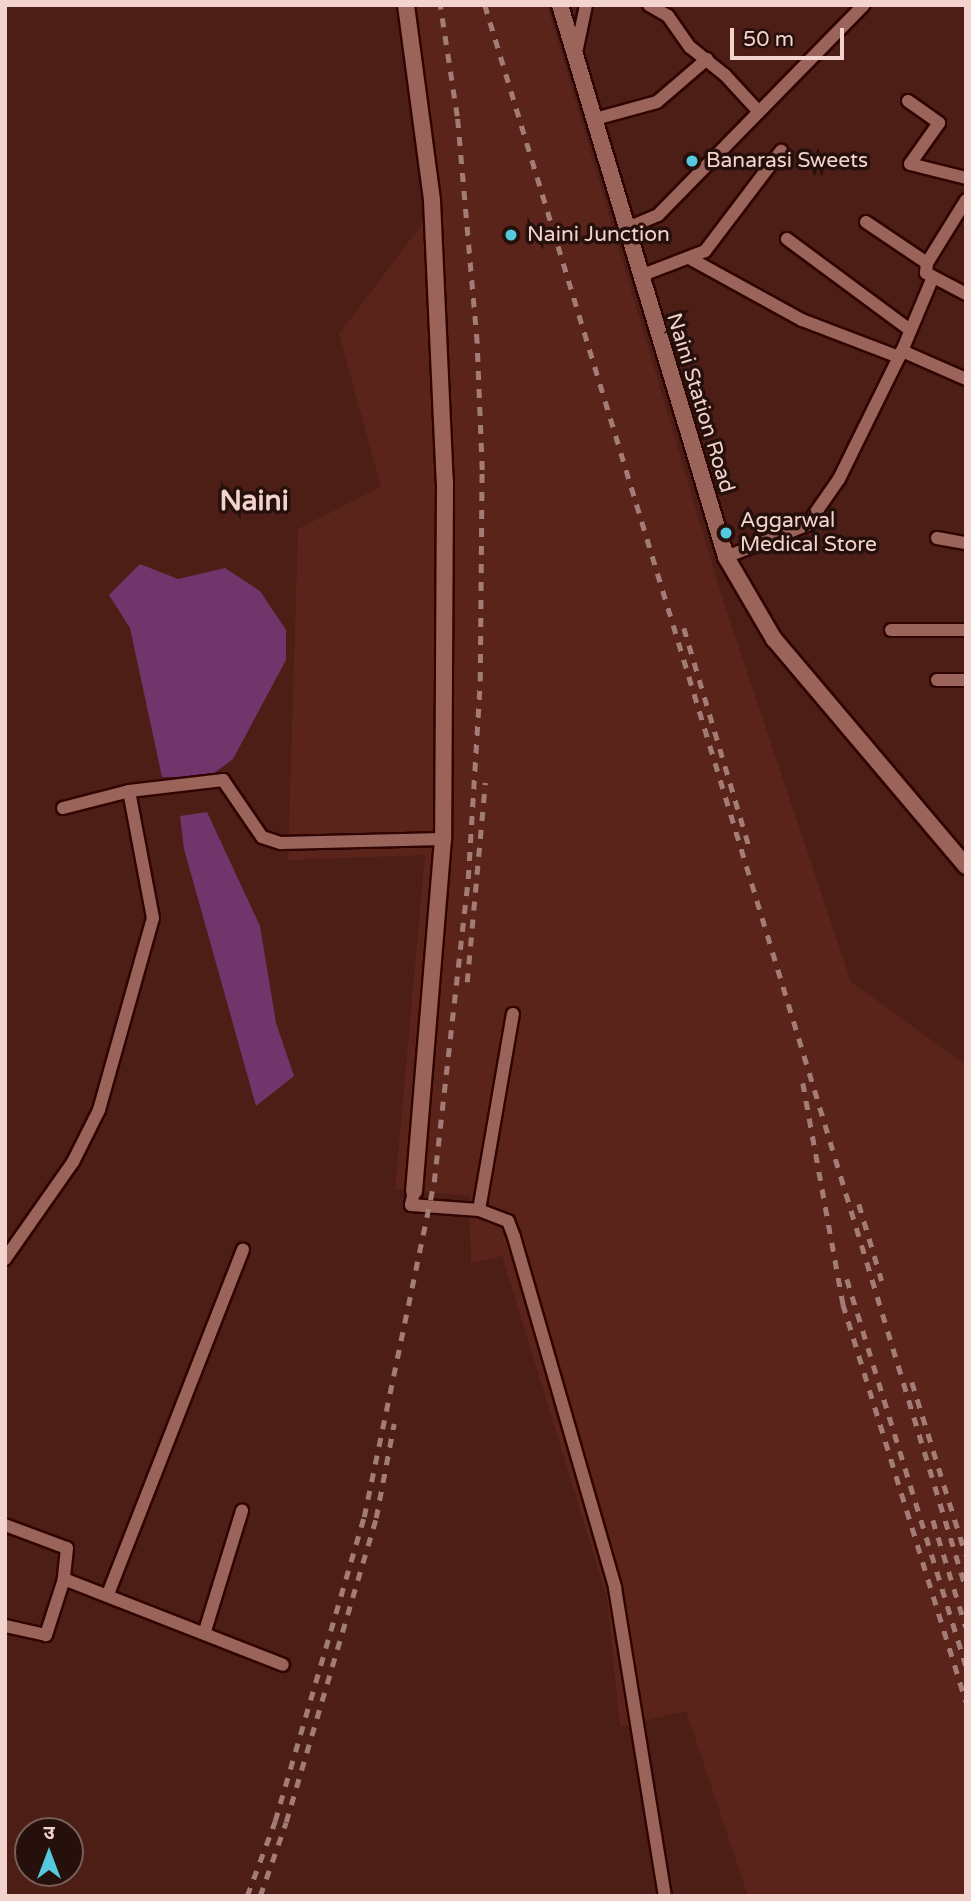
<!DOCTYPE html>
<meta charset="utf-8">
<style>
body{margin:0}
#map{position:relative;width:971px;height:1901px;overflow:hidden;background:#4c1e16;font-family:"Varela Round","Noto Sans Devanagari",sans-serif}
div>[style]{position:absolute}
.built>*{inset:0;background:#5a241b}
.water>*{inset:0;background:#71346b}
.roads{filter:drop-shadow(2px 0 #300401) drop-shadow(-2px 0 #300401) drop-shadow(0 2px #300401) drop-shadow(0 -2px #300401)}
.minor>*{height:12px;margin:-6px;padding:0 6px;transform-origin:6px;border-radius:6px;background:#9a645a}
.tertiary>*{height:16px;margin:-8px;padding:0 8px;transform-origin:8px;border-radius:8px;background:#9a645a}
.rail>*{height:4.5px;margin-top:-2.25px;transform-origin:0;background:repeating-linear-gradient(90deg,#a27c75 0 9px,transparent 0 18px)}
.dots>*{width:19px;height:19px;translate:-50% -50%;box-sizing:border-box;border:4px solid #25100c;border-radius:50%}
span{translate:-50% -50%;white-space:nowrap;text-align:center;line-height:1.15;-webkit-text-stroke:7px #25100c;paint-order:stroke}
.poi-label{font-size:21px;color:#f2d3cd}
.left{translate:0 -50%;text-align:left}
.street-label{font-size:21px;color:#f2d3cd}
.district-label{font-size:28px;color:#f2d3cd;font-weight:700}
.frame{position:absolute;inset:0;border:7px solid #f2d3cd;pointer-events:none}
.north{position:absolute;left:14px;top:1817px;width:70px;height:70px;box-sizing:border-box;background:#25100c;border:2px solid #775e59;border-radius:50%;rotate:0deg;font-size:19px;font-weight:700;line-height:28px;text-align:center;color:#f2d3cd}
.north::after{content:'';display:block;margin:auto;width:24px;height:32px;background:#55cadf;clip-path:polygon(50% 0,100% 100%,50% 72%,0 100%)}
.scale{position:absolute;left:730px;top:28px;width:114px;height:32px;box-sizing:border-box;border:4px solid #f2d3cd;border-top:0;padding-left:9px;font-size:21px;line-height:24px;white-space:nowrap;color:#f2d3cd;-webkit-text-stroke:5px #25100c;paint-order:stroke}
</style>
<div id="map">
<div class="built">
<div style="clip-path:polygon(414px 5px,547px 5px,721px 594px,851px 982px,966px 1065px,966px 1896px,748px 1896px,686px 1711px,620px 1727px,607px 1598px,502px 1256px,471px 1263px,469px 1196px,395px 1189px,425px 855px,288px 860px,298px 529px,381px 487px,339px 334px,438px 203px)"></div>
</div>
<div class="water">
<div style="clip-path:polygon(140px 564px,178px 579px,225px 568px,260px 591px,286px 630px,286px 660px,233px 759px,209px 777px,162px 777px,130px 628px,109px 595px)"></div>
<div style="clip-path:polygon(207px 812px,260px 926px,276px 1023px,294px 1076px,256px 1106px,184px 849px,180px 816px)"></div>
</div>
<div class="roads">
<div class="minor">
<div style="left:649px;top:5px;width:22px;rotate:30deg"></div>
<div style="left:668px;top:16px;width:38px;rotate:55deg"></div>
<div style="left:690px;top:47px;width:45px;rotate:38.7deg"></div>
<div style="left:725px;top:75px;width:50px;rotate:47.4deg"></div>
<div style="left:576px;top:53px;width:49px;rotate:-78.2deg"></div>
<div style="left:908px;top:101px;width:38px;rotate:35deg"></div>
<div style="left:939px;top:123px;width:50px;rotate:125.3deg"></div>
<div style="left:910px;top:164px;width:58px;rotate:14deg"></div>
<div style="left:595px;top:119px;width:64px;rotate:-15.3deg"></div>
<div style="left:657px;top:102px;width:66px;rotate:-40.7deg"></div>
<div style="left:866px;top:222px;width:73px;rotate:33.9deg"></div>
<div style="left:927px;top:263px;width:10px;rotate:96deg"></div>
<div style="left:926px;top:273px;width:45px;rotate:27.7deg"></div>
<div style="left:625px;top:229px;width:36px;rotate:-23deg"></div>
<div style="left:658px;top:215px;width:294px;rotate:-45.6deg"></div>
<div style="left:787px;top:239px;width:153px;rotate:36.5deg"></div>
<div style="left:691px;top:259px;width:127px;rotate:28.8deg"></div>
<div style="left:802px;top:320px;width:104px;rotate:20.9deg"></div>
<div style="left:927px;top:263px;width:74px;rotate:-58.2deg"></div>
<div style="left:640px;top:276px;width:70px;rotate:-21deg"></div>
<div style="left:705px;top:251px;width:126px;rotate:-52.8deg"></div>
<div style="left:902px;top:351px;width:70px;rotate:23.6deg"></div>
<div style="left:937px;top:538px;width:29px;rotate:10deg"></div>
<div style="left:726px;top:557px;width:87px;rotate:-21.6deg"></div>
<div style="left:807px;top:525px;width:56px;rotate:-55.2deg"></div>
<div style="left:839px;top:479px;width:143px;rotate:-63.8deg"></div>
<div style="left:902px;top:351px;width:80px;rotate:-67.3deg"></div>
<div style="left:891px;top:630px;width:75px"></div>
<div style="left:937px;top:680px;width:29px"></div>
<div style="left:63px;top:808px;width:68px;rotate:-14.4deg"></div>
<div style="left:129px;top:791px;width:95px;rotate:-6.7deg"></div>
<div style="left:223px;top:780px;width:69px;rotate:55.6deg"></div>
<div style="left:262px;top:837px;width:20px;rotate:18deg"></div>
<div style="left:281px;top:843px;width:162px;rotate:-1.4deg"></div>
<div style="left:414px;top:1191px;width:14px;rotate:102deg"></div>
<div style="left:411px;top:1205px;width:68px;rotate:4.2deg"></div>
<div style="left:479px;top:1210px;width:199px;rotate:-80.2deg"></div>
<div style="left:479px;top:1210px;width:31px;rotate:21deg"></div>
<div style="left:508px;top:1221px;width:17px;rotate:69deg"></div>
<div style="left:514px;top:1237px;width:365px;rotate:73.9deg"></div>
<div style="left:615px;top:1588px;width:312px;rotate:80.8deg"></div>
<div style="left:5px;top:1259px;width:118px;rotate:-55deg"></div>
<div style="left:73px;top:1162px;width:58px;rotate:-63.4deg"></div>
<div style="left:99px;top:1110px;width:199px;rotate:-74.3deg"></div>
<div style="left:153px;top:918px;width:129px;rotate:-100.7deg"></div>
<div style="left:5px;top:1525px;width:66px;rotate:20.4deg"></div>
<div style="left:67px;top:1548px;width:31px;rotate:96deg"></div>
<div style="left:64px;top:1579px;width:59px;rotate:107.8deg"></div>
<div style="left:46px;top:1635px;width:42px;rotate:-167.6deg"></div>
<div style="left:64px;top:1579px;width:235px;rotate:21.4deg"></div>
<div style="left:108px;top:1594px;width:370px;rotate:-68.6deg"></div>
<div style="left:205px;top:1631px;width:126px;rotate:-72.9deg"></div>
</div>
<div class="tertiary">
<div style="left:406px;top:5px;width:198px;rotate:82.4deg"></div>
<div style="left:432px;top:201px;width:281px;rotate:87.4deg"></div>
<div style="left:445px;top:482px;width:357px;rotate:90.3deg"></div>
<div style="left:443px;top:839px;width:353px;rotate:94.7deg"></div>
<div style="left:560px;top:5px;width:576px;rotate:73.26deg"></div>
<div style="left:726px;top:557px;width:95px;rotate:59.7deg"></div>
<div style="left:774px;top:639px;width:297px;rotate:49.8deg"></div>
</div>
</div>
<div class="rail">
<div style="left:485px;top:5px;width:1654px;rotate:73.1deg"></div>
<div style="left:684px;top:628px;width:231px;rotate:73.4deg"></div>
<div style="left:467px;top:982px;width:200px;rotate:-84.8deg"></div>
<div style="left:803px;top:1083px;width:225px;rotate:79.7deg"></div>
<div style="left:843px;top:1304px;width:416px;rotate:72.8deg"></div>
<div style="left:859px;top:1204px;width:80px;rotate:73.4deg"></div>
<div style="left:847px;top:1279px;width:404px;rotate:72.9deg"></div>
<div style="left:912px;top:1382px;width:181px;rotate:72.7deg"></div>
<div style="left:933px;top:1520px;width:112px;rotate:72.9deg"></div>
<div style="left:247px;top:1896px;width:80px;rotate:-69.5deg"></div>
<div style="left:275px;top:1821px;width:317px;rotate:-73.7deg"></div>
<div style="left:364px;top:1517px;width:342px;rotate:-78.2deg"></div>
<div style="left:434px;top:1182px;width:305px;rotate:-83.6deg"></div>
<div style="left:468px;top:879px;width:198px;rotate:-86.5deg"></div>
<div style="left:480px;top:681px;width:211px;rotate:-89.5deg"></div>
<div style="left:482px;top:470px;width:127px;rotate:-92.3deg"></div>
<div style="left:477px;top:343px;width:228px;rotate:-95deg"></div>
<div style="left:457px;top:116px;width:112px;rotate:-98.7deg"></div>
<div style="left:260px;top:1896px;width:78px;rotate:-70.6deg"></div>
<div style="left:286px;top:1822px;width:317px;rotate:-73.5deg"></div>
<div style="left:376px;top:1518px;width:96px;rotate:-79.2deg"></div>
</div>
<div class="dots">
<div style="left:692px;top:161px;background:#55cadf"></div>
<div style="left:511px;top:235px;background:#55cadf"></div>
<div style="left:726px;top:533px;background:#55cadf"></div>
</div>
<div class="poi-label">
<span class="left" style="left:706px;top:161px">Banarasi Sweets</span>
<span class="left" style="left:527px;top:235px">Naini Junction</span>
<span class="left" style="left:740px;top:533px">Aggarwal<br>Medical Store</span>
</div>
<div class="street-label">
<span style="left:700px;top:403px;rotate:73deg">Naini Station Road</span>
</div>
<div class="district-label">
<span style="left:254px;top:501px">Naini</span>
</div>
<div class="frame"></div>
<div class="north">उ</div>
<div class="scale">50 m</div>
</div>
